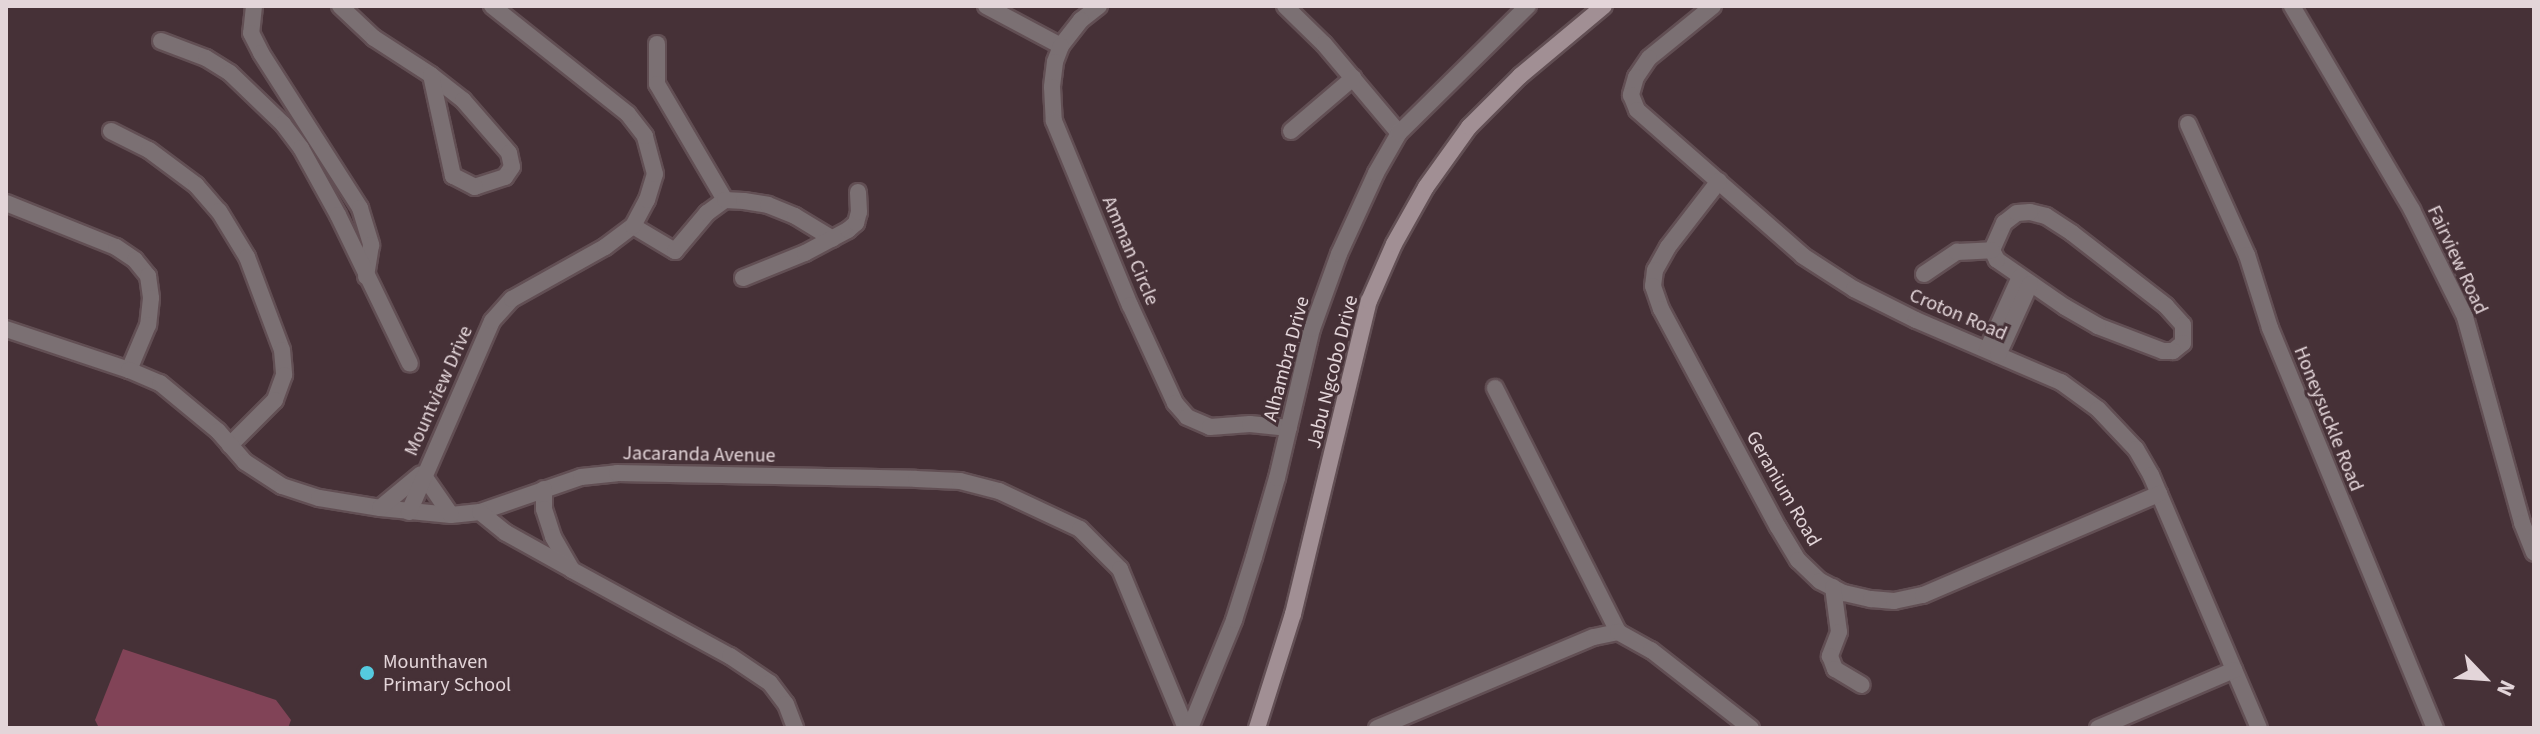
<!DOCTYPE html>
<style>
body{margin:0}
#map{position:relative;width:2540px;height:734px;overflow:hidden;background:#463137;font-family:"Source Sans 3",sans-serif}
div>[style]{position:absolute}
.green>*{inset:0;background:#814357}
.roads{filter:drop-shadow(2px 0 #624f54) drop-shadow(-2px 0 #624f54) drop-shadow(0 2px #624f54) drop-shadow(0 -2px #624f54)}
.minor>*{height:16px;margin:-8px;padding:0 8px;transform-origin:8px;border-radius:8px;background:#7b7073}
.secondary>*{height:16px;margin:-8px;padding:0 8px;transform-origin:8px;border-radius:8px;background:#a18f94}
.dots>*{width:22px;height:22px;translate:-50% -50%;box-sizing:border-box;border:4px solid #463137;border-radius:50%}
span{translate:-50% -50%;white-space:nowrap;text-align:center;line-height:1.15;-webkit-text-stroke:6px #463137;paint-order:stroke}
.street-label{font-size:20px;color:#e3d5d9}
.poi-label{font-size:20px;color:#e3d5d9}
.left{translate:0 -50%;text-align:left}
.frame{position:absolute;inset:0;border:8px solid #e3d5d9;pointer-events:none}
.north{position:absolute;left:2444px;top:638px;width:80px;height:80px;-webkit-text-stroke:6px #463137;paint-order:stroke;rotate:115deg;font-size:22px;font-weight:700;line-height:32px;text-align:center;color:#e3d5d9}
.north::after{content:'';display:block;margin:auto;width:28px;height:36px;background:#e3d5d9;clip-path:polygon(50% 0,100% 100%,50% 72%,0 100%)}
</style>
<div id="map">
<div class="green">
<div style="clip-path:polygon(123px 649px,276px 700px,291px 720px,288px 728px,99px 728px,95px 720px)"></div>
</div>
<div class="roads">
<div class="minor">
<div style="left:254px;top:6px;width:27px;rotate:96deg"></div>
<div style="left:251px;top:33px;width:22px;rotate:63deg"></div>
<div style="left:261px;top:53px;width:184px;rotate:57.4deg"></div>
<div style="left:360px;top:208px;width:39px;rotate:73deg"></div>
<div style="left:371px;top:245px;width:32px;rotate:99deg"></div>
<div style="left:340px;top:6px;width:47px;rotate:43.3deg"></div>
<div style="left:374px;top:38px;width:68px;rotate:33deg"></div>
<div style="left:431px;top:75px;width:41px;rotate:38deg"></div>
<div style="left:463px;top:100px;width:70px;rotate:49deg"></div>
<div style="left:509px;top:153px;width:14px;rotate:78deg"></div>
<div style="left:512px;top:167px;width:12px;rotate:125deg"></div>
<div style="left:505px;top:177px;width:32px;rotate:162deg"></div>
<div style="left:475px;top:187px;width:25px;rotate:-153deg"></div>
<div style="left:453px;top:176px;width:103px;rotate:-102.3deg"></div>
<div style="left:986px;top:6px;width:85px;rotate:28.1deg"></div>
<div style="left:1099px;top:6px;width:23px;rotate:142deg"></div>
<div style="left:1081px;top:20px;width:33px;rotate:128deg"></div>
<div style="left:1061px;top:46px;width:17px;rotate:111deg"></div>
<div style="left:1055px;top:62px;width:25px;rotate:97deg"></div>
<div style="left:1052px;top:87px;width:34px;rotate:87deg"></div>
<div style="left:1054px;top:121px;width:199px;rotate:67.6deg"></div>
<div style="left:1130px;top:305px;width:108px;rotate:65.3deg"></div>
<div style="left:1175px;top:403px;width:18px;rotate:49deg"></div>
<div style="left:1187px;top:417px;width:25px;rotate:23deg"></div>
<div style="left:1210px;top:427px;width:40px;rotate:-4.3deg"></div>
<div style="left:1250px;top:424px;width:39px;rotate:6deg"></div>
<div style="left:1285px;top:6px;width:54px;rotate:44.3deg"></div>
<div style="left:1324px;top:44px;width:116px;rotate:49.9deg"></div>
<div style="left:1713px;top:6px;width:82px;rotate:140.9deg"></div>
<div style="left:1649px;top:58px;width:23px;rotate:124deg"></div>
<div style="left:1636px;top:77px;width:19px;rotate:106deg"></div>
<div style="left:1631px;top:95px;width:16px;rotate:68deg"></div>
<div style="left:1637px;top:110px;width:221px;rotate:41.3deg"></div>
<div style="left:1803px;top:256px;width:61px;rotate:32.9deg"></div>
<div style="left:1854px;top:289px;width:69px;rotate:26.6deg"></div>
<div style="left:1916px;top:320px;width:158px;rotate:23.2deg"></div>
<div style="left:2061px;top:382px;width:46px;rotate:36.1deg"></div>
<div style="left:2098px;top:409px;width:55px;rotate:46.5deg"></div>
<div style="left:2136px;top:449px;width:30px;rotate:60deg"></div>
<div style="left:2151px;top:475px;width:275px;rotate:66.9deg"></div>
<div style="left:2292px;top:6px;width:237px;rotate:59.5deg"></div>
<div style="left:2412px;top:210px;width:119px;rotate:63.6deg"></div>
<div style="left:2465px;top:317px;width:214px;rotate:74.5deg"></div>
<div style="left:2522px;top:523px;width:32px;rotate:68deg"></div>
<div style="left:161px;top:41px;width:48px;rotate:20.7deg"></div>
<div style="left:206px;top:58px;width:28px;rotate:32deg"></div>
<div style="left:230px;top:73px;width:74px;rotate:43.9deg"></div>
<div style="left:283px;top:124px;width:30px;rotate:53deg"></div>
<div style="left:301px;top:148px;width:77px;rotate:61.1deg"></div>
<div style="left:338px;top:215px;width:165px;rotate:64.2deg"></div>
<div style="left:657px;top:44px;width:40px;rotate:90deg"></div>
<div style="left:657px;top:84px;width:134px;rotate:59.6deg"></div>
<div style="left:2188px;top:124px;width:144px;rotate:65.8deg"></div>
<div style="left:2247px;top:255px;width:77px;rotate:72.5deg"></div>
<div style="left:2270px;top:328px;width:433px;rotate:67.6deg"></div>
<div style="left:111px;top:131px;width:42px;rotate:26.6deg"></div>
<div style="left:149px;top:150px;width:59px;rotate:36.7deg"></div>
<div style="left:196px;top:185px;width:35px;rotate:49deg"></div>
<div style="left:219px;top:211px;width:54px;rotate:58.7deg"></div>
<div style="left:247px;top:257px;width:99px;rotate:69.4deg"></div>
<div style="left:282px;top:350px;width:25px;rotate:85deg"></div>
<div style="left:284px;top:375px;width:27px;rotate:110deg"></div>
<div style="left:275px;top:400px;width:64px;rotate:135deg"></div>
<div style="left:1291px;top:131px;width:82px;rotate:-40.5deg"></div>
<div style="left:1719px;top:181px;width:83px;rotate:127.7deg"></div>
<div style="left:1668px;top:247px;width:26px;rotate:119deg"></div>
<div style="left:1655px;top:270px;width:16px;rotate:97deg"></div>
<div style="left:1653px;top:286px;width:24px;rotate:71deg"></div>
<div style="left:1661px;top:309px;width:247px;rotate:61.8deg"></div>
<div style="left:1778px;top:527px;width:39px;rotate:59deg"></div>
<div style="left:1798px;top:560px;width:30px;rotate:44deg"></div>
<div style="left:1820px;top:581px;width:27px;rotate:27deg"></div>
<div style="left:1844px;top:593px;width:28px;rotate:13deg"></div>
<div style="left:1871px;top:599px;width:23px;rotate:5deg"></div>
<div style="left:1894px;top:601px;width:30px;rotate:-12deg"></div>
<div style="left:1923px;top:595px;width:257px;rotate:-23.2deg"></div>
<div style="left:6px;top:203px;width:118px;rotate:21.8deg"></div>
<div style="left:116px;top:247px;width:23px;rotate:34deg"></div>
<div style="left:135px;top:260px;width:21px;rotate:51deg"></div>
<div style="left:148px;top:276px;width:22px;rotate:82deg"></div>
<div style="left:151px;top:298px;width:27px;rotate:96deg"></div>
<div style="left:148px;top:325px;width:49px;rotate:112.9deg"></div>
<div style="left:2030px;top:212px;width:16px;rotate:14deg"></div>
<div style="left:2046px;top:216px;width:31px;rotate:33deg"></div>
<div style="left:2072px;top:233px;width:119px;rotate:37.8deg"></div>
<div style="left:2166px;top:306px;width:25px;rotate:48deg"></div>
<div style="left:2183px;top:325px;width:18px;rotate:90deg"></div>
<div style="left:2183px;top:343px;width:13px;rotate:141deg"></div>
<div style="left:2173px;top:351px;width:10px;rotate:180deg"></div>
<div style="left:2163px;top:351px;width:70px;rotate:-159deg"></div>
<div style="left:2098px;top:326px;width:38px;rotate:-150deg"></div>
<div style="left:2065px;top:307px;width:83px;rotate:-145.3deg"></div>
<div style="left:1997px;top:260px;width:11px;rotate:-117deg"></div>
<div style="left:1992px;top:250px;width:30px;rotate:-66deg"></div>
<div style="left:2004px;top:223px;width:16px;rotate:-38deg"></div>
<div style="left:2017px;top:213px;width:13px;rotate:-4deg"></div>
<div style="left:633px;top:226px;width:49px;rotate:30.8deg"></div>
<div style="left:675px;top:251px;width:50px;rotate:-49.9deg"></div>
<div style="left:707px;top:213px;width:22px;rotate:-36deg"></div>
<div style="left:725px;top:200px;width:19px;rotate:3deg"></div>
<div style="left:744px;top:201px;width:24px;rotate:9deg"></div>
<div style="left:768px;top:205px;width:29px;rotate:22deg"></div>
<div style="left:795px;top:216px;width:44px;rotate:31.2deg"></div>
<div style="left:1924px;top:274px;width:40px;rotate:-34deg"></div>
<div style="left:1957px;top:252px;width:35px;rotate:-3deg"></div>
<div style="left:743px;top:278px;width:67px;rotate:-22deg"></div>
<div style="left:805px;top:253px;width:49px;rotate:-28.1deg"></div>
<div style="left:848px;top:230px;width:11px;rotate:-41deg"></div>
<div style="left:856px;top:223px;width:11px;rotate:-75deg"></div>
<div style="left:859px;top:212px;width:20px;rotate:-93deg"></div>
<div style="left:6px;top:329px;width:130px;rotate:18.4deg"></div>
<div style="left:129px;top:370px;width:34px;rotate:23deg"></div>
<div style="left:160px;top:383px;width:75px;rotate:39.6deg"></div>
<div style="left:218px;top:431px;width:41px;rotate:48.9deg"></div>
<div style="left:245px;top:462px;width:44px;rotate:33deg"></div>
<div style="left:282px;top:486px;width:39px;rotate:18deg"></div>
<div style="left:319px;top:498px;width:62px;rotate:9.3deg"></div>
<div style="left:380px;top:508px;width:71px;rotate:5.6deg"></div>
<div style="left:451px;top:515px;width:29px;rotate:-6deg"></div>
<div style="left:480px;top:512px;width:107px;rotate:-19.1deg"></div>
<div style="left:581px;top:477px;width:36px;rotate:-6deg"></div>
<div style="left:617px;top:473px;width:299px;rotate:1.1deg"></div>
<div style="left:916px;top:479px;width:44px;rotate:2.6deg"></div>
<div style="left:960px;top:481px;width:40px;rotate:14.4deg"></div>
<div style="left:999px;top:491px;width:89px;rotate:25.1deg"></div>
<div style="left:1080px;top:529px;width:57px;rotate:45deg"></div>
<div style="left:1120px;top:569px;width:172px;rotate:67.5deg"></div>
<div style="left:1987px;top:350px;width:80px;rotate:-65.7deg"></div>
<div style="left:1998px;top:355px;width:78px;rotate:-65.7deg"></div>
<div style="left:1495px;top:388px;width:273px;rotate:63.2deg"></div>
<div style="left:424px;top:476px;width:47px;rotate:55.3deg"></div>
<div style="left:544px;top:489px;width:20px;rotate:90deg"></div>
<div style="left:544px;top:509px;width:29px;rotate:72deg"></div>
<div style="left:553px;top:537px;width:38px;rotate:60deg"></div>
<div style="left:572px;top:570px;width:180px;rotate:28.6deg"></div>
<div style="left:730px;top:656px;width:48px;rotate:34deg"></div>
<div style="left:770px;top:683px;width:26px;rotate:53deg"></div>
<div style="left:786px;top:704px;width:26px;rotate:69deg"></div>
<div style="left:380px;top:508px;width:53px;rotate:-39.7deg"></div>
<div style="left:409px;top:512px;width:208px;rotate:-66.5deg"></div>
<div style="left:492px;top:321px;width:30px;rotate:-48deg"></div>
<div style="left:512px;top:299px;width:107px;rotate:-29.2deg"></div>
<div style="left:605px;top:247px;width:35px;rotate:-37deg"></div>
<div style="left:633px;top:226px;width:30px;rotate:-62deg"></div>
<div style="left:647px;top:200px;width:27px;rotate:-73deg"></div>
<div style="left:655px;top:174px;width:39px;rotate:-105deg"></div>
<div style="left:645px;top:136px;width:28px;rotate:-128deg"></div>
<div style="left:628px;top:114px;width:174px;rotate:-141.5deg"></div>
<div style="left:480px;top:512px;width:33px;rotate:39deg"></div>
<div style="left:506px;top:533px;width:74px;rotate:29deg"></div>
<div style="left:1833px;top:587px;width:45px;rotate:82.4deg"></div>
<div style="left:1839px;top:632px;width:26px;rotate:111deg"></div>
<div style="left:1830px;top:656px;width:14px;rotate:69deg"></div>
<div style="left:1835px;top:669px;width:31px;rotate:31deg"></div>
<div style="left:1190px;top:728px;width:117px;rotate:-67.8deg"></div>
<div style="left:1234px;top:620px;width:66px;rotate:-72.4deg"></div>
<div style="left:1254px;top:557px;width:82px;rotate:-73.8deg"></div>
<div style="left:1277px;top:478px;width:153px;rotate:-76.8deg"></div>
<div style="left:1312px;top:329px;width:80px;rotate:-70.2deg"></div>
<div style="left:1339px;top:254px;width:89px;rotate:-65.4deg"></div>
<div style="left:1376px;top:173px;width:46px;rotate:-60.1deg"></div>
<div style="left:1399px;top:133px;width:181px;rotate:-44.6deg"></div>
<div style="left:1377px;top:728px;width:235px;rotate:-22.8deg"></div>
<div style="left:1594px;top:637px;width:25px;rotate:-12deg"></div>
<div style="left:1618px;top:632px;width:38px;rotate:29deg"></div>
<div style="left:1651px;top:650px;width:127px;rotate:38deg"></div>
<div style="left:2098px;top:728px;width:148px;rotate:-23.1deg"></div>
</div>
<div class="secondary">
<div style="left:1257px;top:728px;width:120px;rotate:-72.5deg"></div>
<div style="left:1293px;top:614px;width:322px;rotate:-76.4deg"></div>
<div style="left:1369px;top:301px;width:62px;rotate:-66.3deg"></div>
<div style="left:1394px;top:244px;width:65px;rotate:-60.7deg"></div>
<div style="left:1426px;top:187px;width:74px;rotate:-54.4deg"></div>
<div style="left:1469px;top:127px;width:72px;rotate:-45deg"></div>
<div style="left:1520px;top:76px;width:109px;rotate:-39.8deg"></div>
</div>
</div>
<div class="dots">
<div style="left:367px;top:673px;background:#55cadf"></div>
</div>
<div class="street-label">
<span style="left:1130px;top:251px;rotate:67deg">Amman Circle</span>
<span style="left:2457px;top:260px;rotate:65deg">Fairview Road</span>
<span style="left:1958px;top:315px;rotate:23deg">Croton Road</span>
<span style="left:1287px;top:359px;rotate:-75deg">Alhambra Drive</span>
<span style="left:1333px;top:372px;rotate:-76deg">Jabu Ngcobo Drive</span>
<span style="left:439px;top:391px;rotate:-66deg">Mountview Drive</span>
<span style="left:2328px;top:419px;rotate:68deg">Honeysuckle Road</span>
<span style="left:699px;top:455px;rotate:1deg">Jacaranda Avenue</span>
<span style="left:1783px;top:489px;rotate:60deg">Geranium Road</span>
</div>
<div class="poi-label">
<span class="left" style="left:383px;top:674px">Mounthaven<br>Primary School</span>
</div>
<div class="frame"></div>
<div class="north">N</div>
</div>
